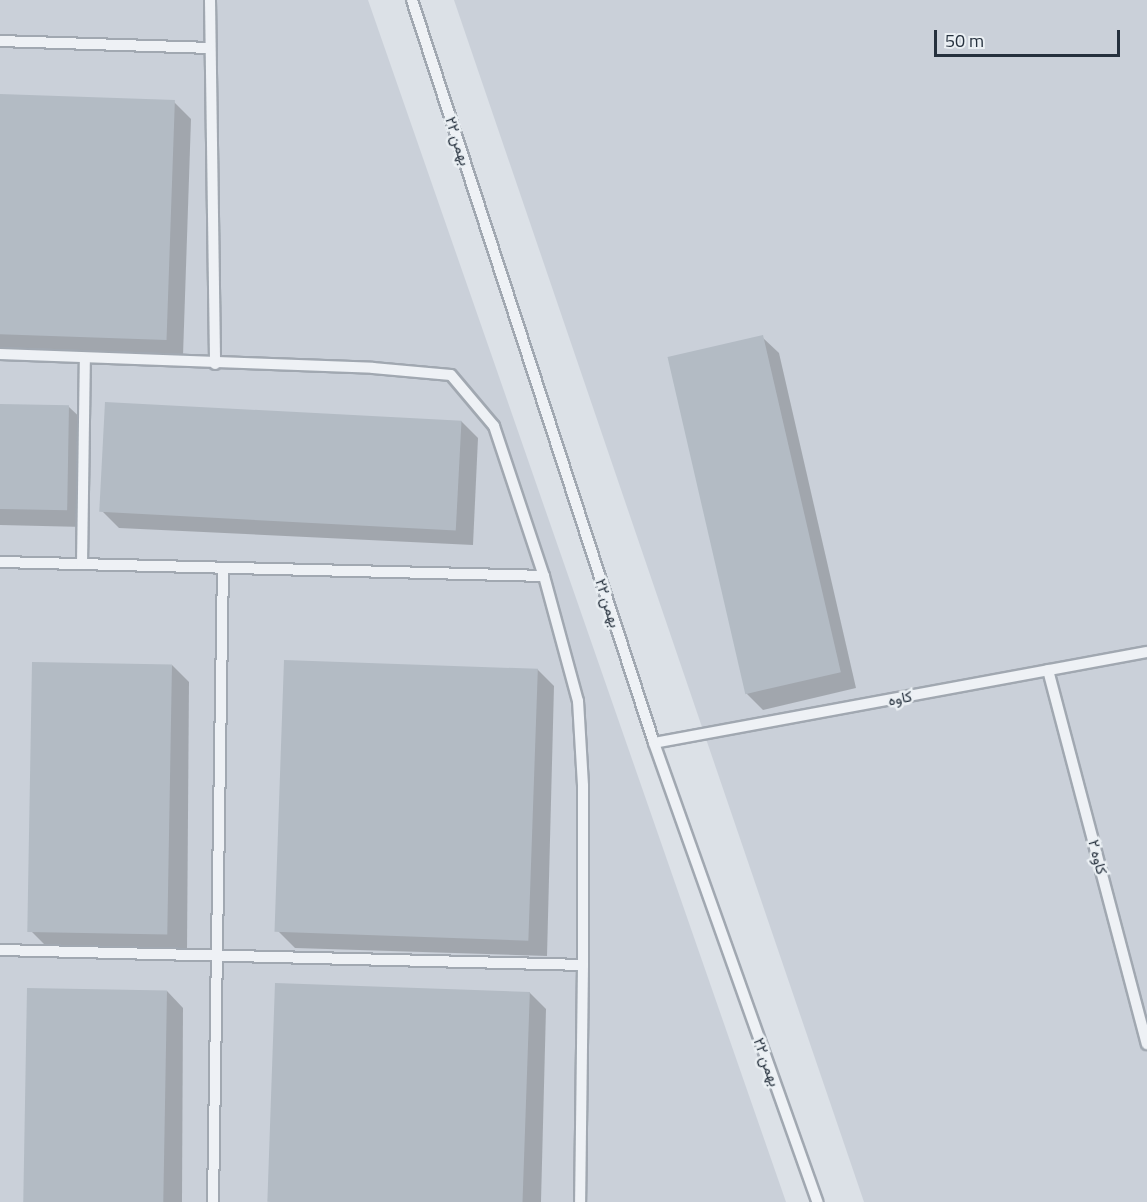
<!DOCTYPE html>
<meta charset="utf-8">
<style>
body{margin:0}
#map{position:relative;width:1147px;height:1202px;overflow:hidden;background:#dce1e7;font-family:"Titillium Web",Vazirmatn,sans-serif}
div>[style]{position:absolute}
.built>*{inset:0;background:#cad0d9}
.shadow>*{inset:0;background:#0003}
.building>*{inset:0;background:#b3bbc4;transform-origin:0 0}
.roads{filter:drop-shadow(2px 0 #a1a8b1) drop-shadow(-2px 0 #a1a8b1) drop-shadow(0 2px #a1a8b1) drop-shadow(0 -2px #a1a8b1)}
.lane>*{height:10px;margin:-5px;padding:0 5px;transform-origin:5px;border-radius:5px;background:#eef1f5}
span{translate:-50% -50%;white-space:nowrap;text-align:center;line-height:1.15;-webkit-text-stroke:5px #ebf0f4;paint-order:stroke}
.street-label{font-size:15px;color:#25303d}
.scale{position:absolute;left:934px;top:30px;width:186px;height:27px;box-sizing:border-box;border:3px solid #25303d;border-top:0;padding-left:8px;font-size:18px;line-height:21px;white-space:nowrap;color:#25303d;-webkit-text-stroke:4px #ebf0f4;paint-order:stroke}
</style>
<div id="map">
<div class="built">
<div style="clip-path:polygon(0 0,368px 0,786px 1202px,0 1202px)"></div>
<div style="clip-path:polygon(454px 0,1147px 0,1147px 1202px,864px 1202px)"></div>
</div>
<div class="shadow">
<div style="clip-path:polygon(0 96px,174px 102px,191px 119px,183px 356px,0 349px)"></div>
<div style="clip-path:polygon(762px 337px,779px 353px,856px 688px,763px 710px,746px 693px)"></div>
<div style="clip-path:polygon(0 405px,69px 407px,86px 423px,84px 527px,0 525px)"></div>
<div style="clip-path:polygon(461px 421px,478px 438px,473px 545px,119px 528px,102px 511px)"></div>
<div style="clip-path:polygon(172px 665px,189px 682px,187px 950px,48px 948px,31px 931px)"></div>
<div style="clip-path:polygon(537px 669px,554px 686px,547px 956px,295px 948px,278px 931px)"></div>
<div style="clip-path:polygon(167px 991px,183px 1008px,182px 1202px,26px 1202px)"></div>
<div style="clip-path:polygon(529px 992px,546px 1009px,541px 1202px,271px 1202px)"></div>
</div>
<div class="building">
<div style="left:0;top:94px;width:175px;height:240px;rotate:2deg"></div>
<div style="left:763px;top:335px;width:346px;height:98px;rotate:77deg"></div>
<div style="left:105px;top:402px;width:357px;height:110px;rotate:3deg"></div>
<div style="left:0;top:404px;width:69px;height:105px;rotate:1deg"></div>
<div style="left:284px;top:660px;width:254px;height:272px;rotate:2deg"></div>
<div style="left:32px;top:662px;width:140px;height:270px;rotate:1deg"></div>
<div style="left:275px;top:983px;width:255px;height:219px;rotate:2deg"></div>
<div style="left:27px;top:988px;width:140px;height:214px;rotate:1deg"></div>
</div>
<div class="roads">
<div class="lane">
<div style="left:210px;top:0;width:364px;rotate:89.2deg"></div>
<div style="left:412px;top:0;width:781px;rotate:71.96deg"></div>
<div style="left:654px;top:743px;width:487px;rotate:70.4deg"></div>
<div style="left:0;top:41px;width:209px;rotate:1.9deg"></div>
<div style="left:0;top:354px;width:373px;rotate:2.1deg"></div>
<div style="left:373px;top:368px;width:78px;rotate:5.1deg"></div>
<div style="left:451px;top:375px;width:67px;rotate:49.9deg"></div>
<div style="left:494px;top:426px;width:158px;rotate:71.6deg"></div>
<div style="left:544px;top:576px;width:130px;rotate:74.8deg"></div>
<div style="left:578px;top:701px;width:85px;rotate:86.6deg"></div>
<div style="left:583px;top:786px;width:179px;rotate:90deg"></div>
<div style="left:583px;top:965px;width:237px;rotate:90.7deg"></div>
<div style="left:0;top:562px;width:544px;rotate:1.47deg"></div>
<div style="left:82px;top:564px;width:206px;rotate:-89.2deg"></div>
<div style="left:1048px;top:670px;width:387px;rotate:75.2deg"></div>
<div style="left:654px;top:743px;width:501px;rotate:-10.46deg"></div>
<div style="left:0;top:950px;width:583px;rotate:1.47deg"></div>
<div style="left:213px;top:1202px;width:634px;rotate:-89.1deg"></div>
</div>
</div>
<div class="street-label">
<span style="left:458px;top:141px;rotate:72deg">۲۲ بهمن</span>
<span style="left:608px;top:603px;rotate:72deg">۲۲ بهمن</span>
<span style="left:900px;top:698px;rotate:-11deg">کاوه</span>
<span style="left:1098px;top:857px;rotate:75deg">کاوه ۲</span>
<span style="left:767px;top:1062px;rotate:70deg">۲۲ بهمن</span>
</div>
<div class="scale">50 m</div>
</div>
